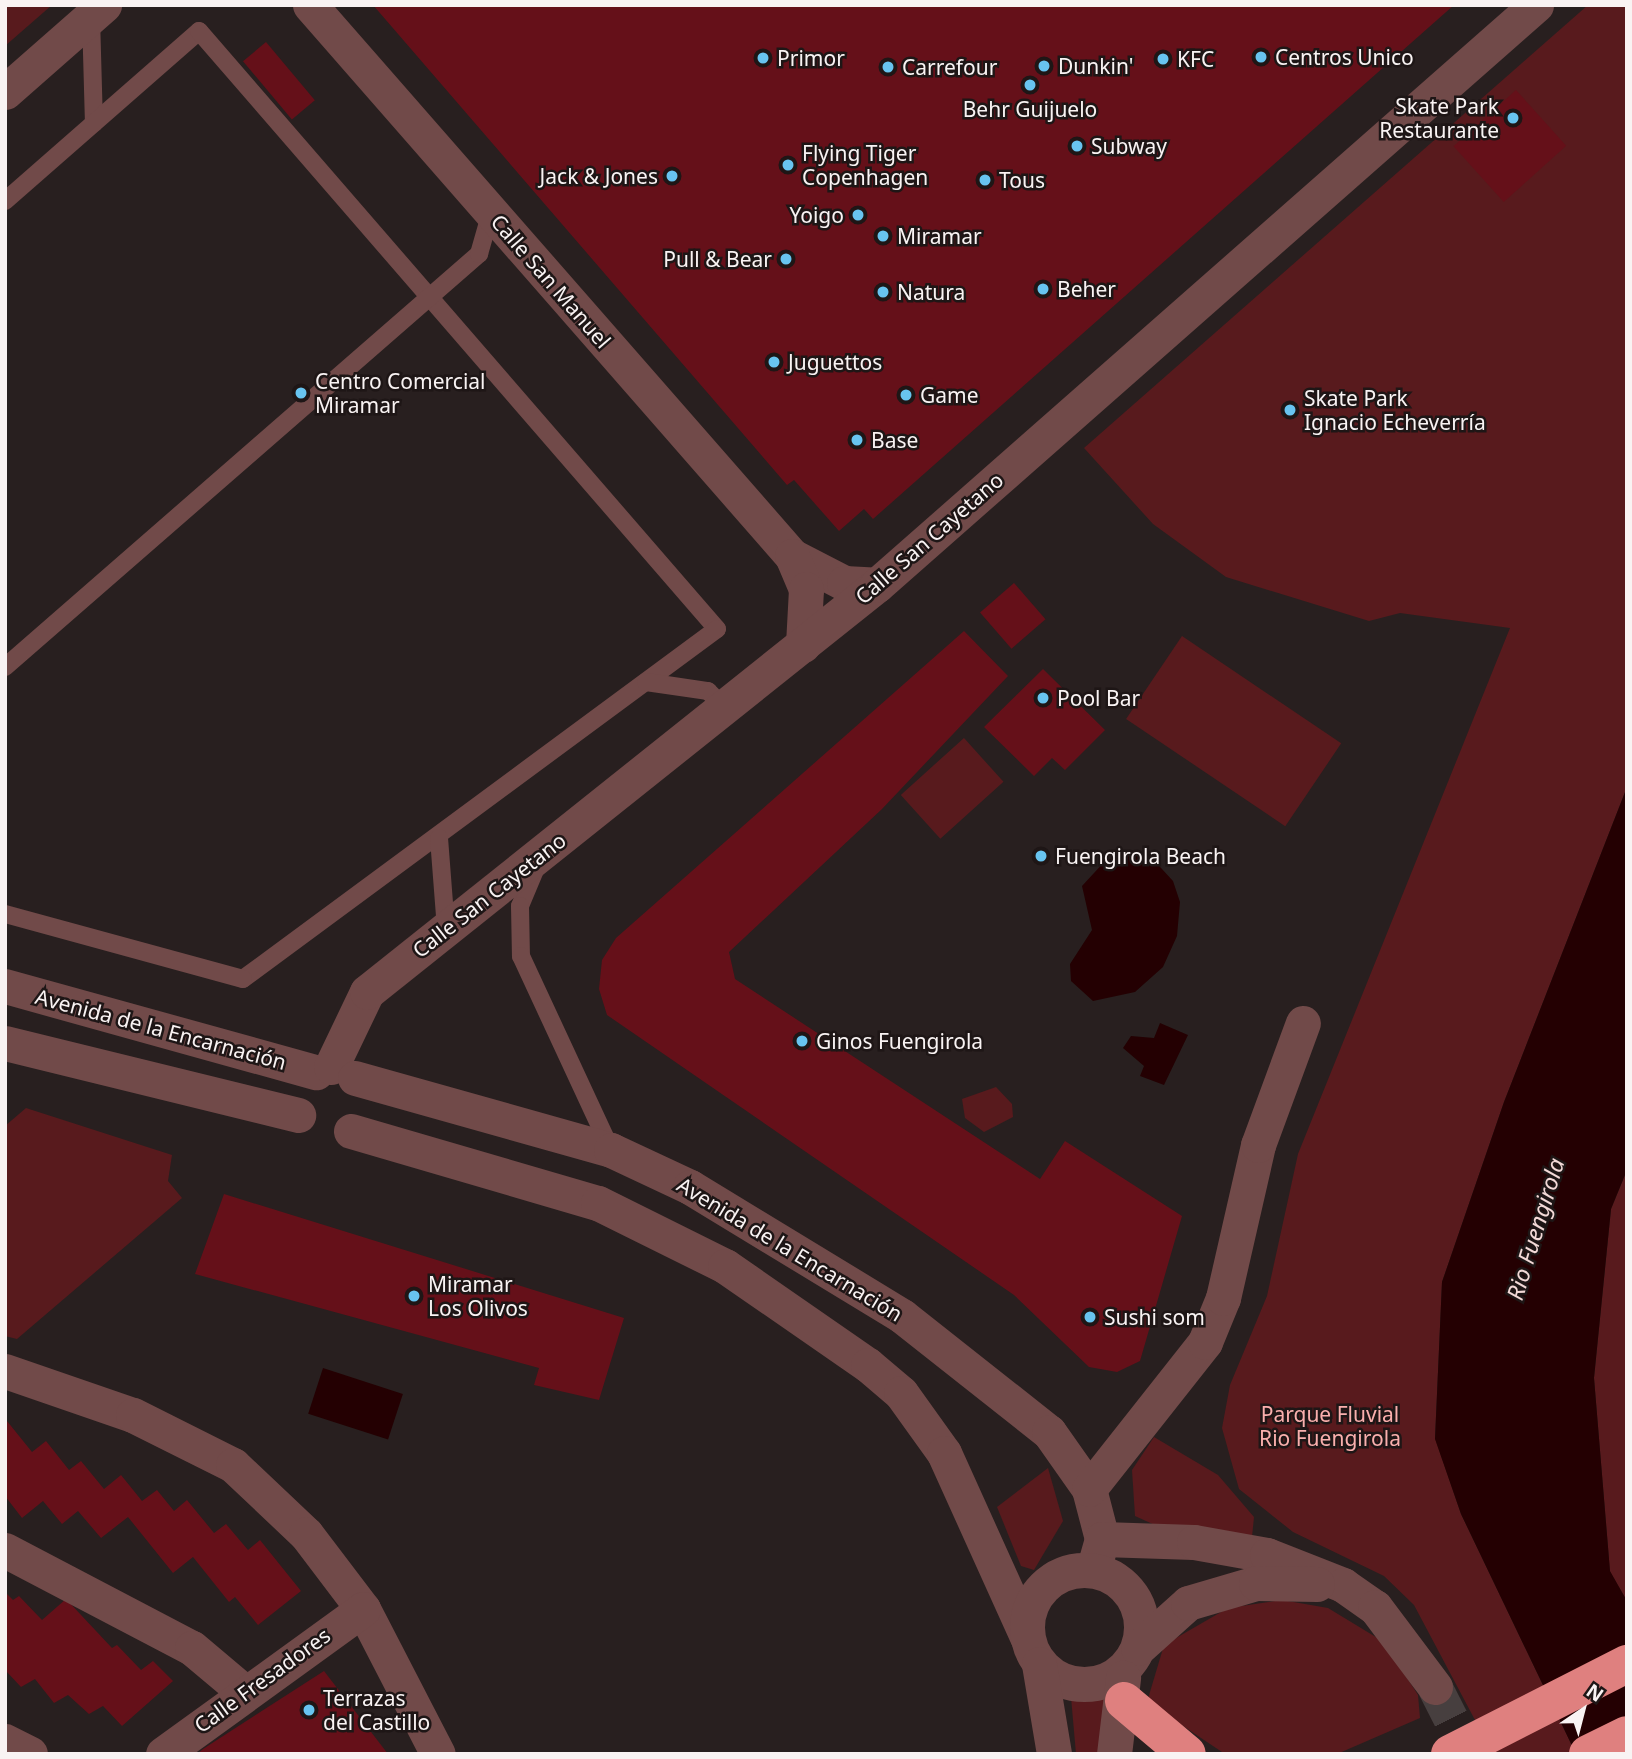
<!DOCTYPE html>
<meta charset="utf-8">
<style>
body{margin:0}
#map{position:relative;width:1632px;height:1759px;overflow:hidden;background:#281f1f;font-family:"Noto Sans",sans-serif}
div>[style]{position:absolute}
.green>*{inset:0;background:#581a1d;transform-origin:0 0}
.water>*{inset:0;background:#240002;transform-origin:0 0}
.building>*{inset:0;background:#651019;transform-origin:0 0}
.street-tunnel>*{height:35px;margin-top:-17.5px;transform-origin:0;background:repeating-linear-gradient(90deg,#473f3f 0 35px,transparent 0 53px)}
.lane>*{height:18px;margin:-9px;padding:0 9px;transform-origin:9px;border-radius:9px;background:#714a49}
.street>*{height:35px;margin:-17.5px;padding:0 17.5px;transform-origin:17.5px;border-radius:17.5px;background:#714a49}
.street>.ring{margin:-17.5px;padding:0;box-sizing:content-box;background:none;border:35px solid #714a49;border-radius:50%}
.highway>*{height:38px;margin:-19px;padding:0 19px;transform-origin:19px;border-radius:19px;background:#df807f}
.highway-bridge>*{height:38px;margin:-19px;padding:0 19px;transform-origin:19px;border-radius:19px;background:#df807f}
.dots>*{width:19px;height:19px;translate:-50% -50%;box-sizing:border-box;border:4px solid #1e1616;border-radius:50%}
span{translate:-50% -50%;white-space:nowrap;text-align:center;line-height:1.15;-webkit-text-stroke:5px #1e1616;paint-order:stroke}
.poi-label{font-size:21px;color:#f9f3f3}
.left{translate:0 -50%;text-align:left}
.right{translate:-100% -50%;text-align:right}
.street-label{font-size:21px;color:#f9f3f3}
.park-label{font-size:21px;color:#faafad}
.water-label{font-size:23px;color:#f3d9d7;font-style:italic}
.frame{position:absolute;inset:0;border:7px solid #f9f3f3;pointer-events:none}
.north{position:absolute;left:1548px;top:1675px;width:70px;height:70px;-webkit-text-stroke:5px #1e1616;paint-order:stroke;rotate:35deg;font-size:19px;font-weight:700;line-height:28px;text-align:center;color:#f9f3f3}
.north::after{content:'';display:block;margin:auto;width:24px;height:32px;background:#f9f3f3;clip-path:polygon(50% 0,100% 100%,50% 72%,0 100%)}
</style>
<div id="map">
<div class="green">
<div style="clip-path:polygon(5px 5px,52px 5px,5px 46px)"></div>
<div style="clip-path:polygon(1588px 5px,1627px 5px,1627px 787px,1504px 1102px,1442px 1282px,1435px 1438px,1461px 1514px,1576px 1754px,1493px 1754px,1414px 1605px,1384px 1576px,1293px 1532px,1239px 1489px,1222px 1428px,1230px 1385px,1267px 1296px,1298px 1154px,1510px 628px,1400px 613px,1369px 621px,1226px 577px,1153px 524px,1084px 448px)"></div>
<div style="left:1182px;top:636px;width:192px;height:100px;rotate:34deg"></div>
<div style="left:964px;top:738px;width:59px;height:85px;rotate:48deg"></div>
<div style="clip-path:polygon(996px 1087px,1012px 1104px,1013px 1117px,984px 1132px,965px 1118px,962px 1099px)"></div>
<div style="clip-path:polygon(26px 1108px,172px 1155px,168px 1181px,182px 1198px,17px 1339px,5px 1336px,5px 1126px)"></div>
<div style="clip-path:polygon(1627px 1170px,1627px 1601px,1610px 1572px,1594px 1378px,1611px 1209px)"></div>
<div style="clip-path:polygon(1154px 1437px,1218px 1475px,1254px 1517px,1252px 1537px,1157px 1526px,1135px 1516px,1132px 1470px)"></div>
<div style="clip-path:polygon(1048px 1468px,1063px 1521px,1034px 1570px,1021px 1566px,997px 1507px)"></div>
<div style="clip-path:polygon(1282px 1600px,1328px 1608px,1384px 1642px,1418px 1695px,1420px 1718px,1337px 1754px,1225px 1754px,1147px 1702px,1164px 1645px,1228px 1608px)"></div>
<div style="clip-path:polygon(1113px 1691px,1101px 1754px,1076px 1754px,1071px 1697px)"></div>
</div>
<div class="water">
<div style="clip-path:polygon(1627px 787px,1627px 1170px,1611px 1209px,1594px 1378px,1610px 1571px,1627px 1601px,1627px 1754px,1576px 1754px,1461px 1514px,1435px 1439px,1442px 1282px,1504px 1102px)"></div>
<div style="clip-path:polygon(1136px 853px,1150px 856px,1173px 881px,1180px 902px,1177px 936px,1163px 967px,1135px 992px,1093px 1001px,1071px 981px,1070px 964px,1092px 930px,1082px 886px,1106px 860px)"></div>
<div style="clip-path:polygon(1160px 1023px,1188px 1035px,1164px 1085px,1140px 1076px,1144px 1066px,1123px 1048px,1131px 1036px,1154px 1038px)"></div>
<div style="left:323px;top:1368px;width:84px;height:48px;rotate:18deg"></div>
</div>
<div class="building">
<div style="clip-path:polygon(373px 5px,1454px 5px,873px 519px,864px 509px,839px 531px,794px 480px,787px 485px)"></div>
<div style="left:266px;top:42px;width:76px;height:30px;rotate:50deg"></div>
<div style="left:1516px;top:90px;width:75px;height:84px;rotate:48deg"></div>
<div style="left:1014px;top:583px;width:48px;height:45px;rotate:49deg"></div>
<div style="clip-path:polygon(964px 631px,1008px 676px,882px 809px,729px 952px,735px 979px,1040px 1179px,1065px 1141px,1182px 1216px,1140px 1361px,1117px 1372px,1089px 1367px,1014px 1295px,607px 1015px,599px 989px,602px 960px,616px 938px)"></div>
<div style="clip-path:polygon(1043px 669px,1105px 730px,1065px 770px,1052px 758px,1034px 776px,984px 727px)"></div>
<div style="clip-path:polygon(224px 1194px,624px 1318px,599px 1400px,534px 1385px,539px 1368px,195px 1274px)"></div>
<div style="clip-path:polygon(7px 1421px,32px 1452px,46px 1441px,69px 1470px,81px 1461px,104px 1489px,121px 1475px,142px 1501px,157px 1490px,174px 1511px,187px 1500px,214px 1533px,226px 1524px,248px 1550px,260px 1540px,301px 1591px,258px 1625px,235px 1597px,229px 1602px,193px 1557px,173px 1573px,128px 1517px,101px 1538px,78px 1511px,62px 1524px,43px 1501px,22px 1518px,5px 1496px)"></div>
<div style="clip-path:polygon(5px 1592px,13px 1600px,19px 1596px,42px 1620px,66px 1599px,112px 1648px,117px 1645px,141px 1670px,153px 1661px,173px 1681px,122px 1726px,103px 1706px,89px 1714px,68px 1695px,54px 1703px,35px 1679px,21px 1687px,5px 1670px)"></div>
<div style="clip-path:polygon(324px 1671px,388px 1754px,197px 1754px,203px 1749px)"></div>
</div>
<div class="street-tunnel">
<div style="left:1435px;top:1687px;width:75px;rotate:63.1deg"></div>
</div>
<div class="lane">
<div style="left:91px;top:17px;width:106px;rotate:88.4deg"></div>
<div style="left:5px;top:201px;width:258px;rotate:-41.2deg"></div>
<div style="left:199px;top:31px;width:791px;rotate:49.1deg"></div>
<div style="left:717px;top:629px;width:589px;rotate:143.56deg"></div>
<div style="left:243px;top:979px;width:247px;rotate:-164.7deg"></div>
<div style="left:5px;top:667px;width:629px;rotate:-41.07deg"></div>
<div style="left:479px;top:254px;width:44px;rotate:-74.1deg"></div>
<div style="left:646px;top:682px;width:63px;rotate:8.3deg"></div>
<div style="left:708px;top:691px;width:25px;rotate:45deg"></div>
<div style="left:439px;top:838px;width:90px;rotate:85.6deg"></div>
<div style="left:538px;top:863px;width:47px;rotate:112.7deg"></div>
<div style="left:520px;top:906px;width:50px;rotate:88.9deg"></div>
<div style="left:521px;top:956px;width:214px;rotate:65.1deg"></div>
</div>
<div class="street">
<div style="left:310px;top:5px;width:732px;rotate:48.82deg"></div>
<div style="left:792px;top:556px;width:59px;rotate:27.4deg"></div>
<div style="left:844px;top:583px;width:33px;rotate:3deg"></div>
<div style="left:5px;top:92px;width:132px;rotate:-41.3deg"></div>
<div style="left:792px;top:556px;width:36px;rotate:67deg"></div>
<div style="left:806px;top:589px;width:56px;rotate:93.1deg"></div>
<div style="left:5px;top:986px;width:323px;rotate:15.5deg"></div>
<div style="left:5px;top:1043px;width:302px;rotate:13.8deg"></div>
<div style="left:331px;top:1067px;width:83px;rotate:-64.4deg"></div>
<div style="left:367px;top:992px;width:652px;rotate:-38.59deg"></div>
<div style="left:877px;top:585px;width:878px;rotate:-41.35deg"></div>
<div style="left:355px;top:1078px;width:266px;rotate:15.7deg"></div>
<div style="left:611px;top:1150px;width:87px;rotate:25.1deg"></div>
<div style="left:690px;top:1187px;width:248px;rotate:31.3deg"></div>
<div style="left:902px;top:1316px;width:187px;rotate:38.3deg"></div>
<div style="left:1049px;top:1432px;width:70px;rotate:54.9deg"></div>
<div style="left:1089px;top:1489px;width:52px;rotate:75.4deg"></div>
<div style="left:1102px;top:1539px;width:32px;rotate:106deg"></div>
<div style="left:351px;top:1131px;width:257px;rotate:16.3deg"></div>
<div style="left:598px;top:1203px;width:142px;rotate:26.4deg"></div>
<div style="left:725px;top:1266px;width:174px;rotate:34.7deg"></div>
<div style="left:868px;top:1365px;width:43px;rotate:40.3deg"></div>
<div style="left:901px;top:1393px;width:74px;rotate:54.4deg"></div>
<div style="left:944px;top:1453px;width:202px;rotate:65.7deg"></div>
<div style="left:5px;top:1371px;width:135px;rotate:19deg"></div>
<div style="left:133px;top:1415px;width:112px;rotate:26.6deg"></div>
<div style="left:233px;top:1465px;width:100px;rotate:43.4deg"></div>
<div style="left:306px;top:1534px;width:94px;rotate:52.8deg"></div>
<div style="left:363px;top:1609px;width:163px;rotate:62.7deg"></div>
<div style="left:1089px;top:1489px;width:187px;rotate:-51.7deg"></div>
<div style="left:1205px;top:1342px;width:48px;rotate:-67.8deg"></div>
<div style="left:1223px;top:1298px;width:157px;rotate:-77.1deg"></div>
<div style="left:1258px;top:1145px;width:130px;rotate:-69.8deg"></div>
<div style="left:1102px;top:1539px;width:92px;rotate:1.9deg"></div>
<div style="left:1194px;top:1542px;width:74px;rotate:10.1deg"></div>
<div style="left:1267px;top:1555px;width:82px;rotate:21.5deg"></div>
<div style="left:1343px;top:1585px;width:39px;rotate:35deg"></div>
<div style="left:1375px;top:1607px;width:100px;rotate:53.1deg"></div>
<div style="left:5px;top:1550px;width:211px;rotate:27.7deg"></div>
<div style="left:192px;top:1648px;width:67px;rotate:40.1deg"></div>
<div class="ring" style="left:1027px;top:1570px;width:79px;height:79px"></div>
<div style="left:1138px;top:1648px;width:67px;rotate:-42deg"></div>
<div style="left:1188px;top:1603px;width:71px;rotate:-16.4deg"></div>
<div style="left:1256px;top:1583px;width:61px;rotate:0.9deg"></div>
<div style="left:1039px;top:1664px;width:91px;rotate:80.5deg"></div>
<div style="left:5px;top:1741px;width:28px;rotate:27deg"></div>
<div style="left:163px;top:1754px;width:247px;rotate:-35.9deg"></div>
<div style="left:1114px;top:1754px;width:77px;rotate:-83.2deg"></div>
</div>
<div class="highway">
<div style="left:1124px;top:1701px;width:82px;rotate:40.1deg"></div>
<div style="left:1588px;top:1754px;width:43px;rotate:-26deg"></div>
</div>
<div class="highway-bridge">
<div style="left:1450px;top:1754px;width:199px;rotate:-27deg"></div>
</div>
<div class="dots">
<div style="left:1261px;top:57px;background:#68c4f0"></div>
<div style="left:763px;top:58px;background:#68c4f0"></div>
<div style="left:1163px;top:59px;background:#68c4f0"></div>
<div style="left:1044px;top:66px;background:#68c4f0"></div>
<div style="left:888px;top:67px;background:#68c4f0"></div>
<div style="left:1030px;top:85px;background:#68c4f0"></div>
<div style="left:1513px;top:118px;background:#68c4f0"></div>
<div style="left:1077px;top:146px;background:#68c4f0"></div>
<div style="left:788px;top:165px;background:#68c4f0"></div>
<div style="left:672px;top:176px;background:#68c4f0"></div>
<div style="left:985px;top:180px;background:#68c4f0"></div>
<div style="left:858px;top:215px;background:#68c4f0"></div>
<div style="left:883px;top:236px;background:#68c4f0"></div>
<div style="left:786px;top:259px;background:#68c4f0"></div>
<div style="left:1043px;top:289px;background:#68c4f0"></div>
<div style="left:883px;top:292px;background:#68c4f0"></div>
<div style="left:774px;top:362px;background:#68c4f0"></div>
<div style="left:301px;top:393px;background:#68c4f0"></div>
<div style="left:906px;top:395px;background:#68c4f0"></div>
<div style="left:1290px;top:410px;background:#68c4f0"></div>
<div style="left:857px;top:440px;background:#68c4f0"></div>
<div style="left:1043px;top:698px;background:#68c4f0"></div>
<div style="left:1041px;top:856px;background:#68c4f0"></div>
<div style="left:802px;top:1041px;background:#68c4f0"></div>
<div style="left:414px;top:1296px;background:#68c4f0"></div>
<div style="left:1090px;top:1317px;background:#68c4f0"></div>
<div style="left:309px;top:1710px;background:#68c4f0"></div>
</div>
<div class="poi-label">
<span class="left" style="left:1275px;top:57px">Centros Unico</span>
<span class="left" style="left:777px;top:58px">Primor</span>
<span class="left" style="left:1177px;top:59px">KFC</span>
<span class="left" style="left:1058px;top:66px">Dunkin'</span>
<span class="left" style="left:902px;top:67px">Carrefour</span>
<span class="right" style="left:1499px;top:118px">Skate Park<br>Restaurante</span>
<span style="left:1030px;top:109px">Behr Guijuelo</span>
<span class="left" style="left:1091px;top:146px">Subway</span>
<span class="left" style="left:802px;top:165px">Flying Tiger<br>Copenhagen</span>
<span class="right" style="left:658px;top:176px">Jack &amp; Jones</span>
<span class="left" style="left:999px;top:180px">Tous</span>
<span class="right" style="left:844px;top:215px">Yoigo</span>
<span class="left" style="left:897px;top:236px">Miramar</span>
<span class="right" style="left:772px;top:259px">Pull &amp; Bear</span>
<span class="left" style="left:1057px;top:289px">Beher</span>
<span class="left" style="left:897px;top:292px">Natura</span>
<span class="left" style="left:788px;top:362px">Juguettos</span>
<span class="left" style="left:315px;top:393px">Centro Comercial<br>Miramar</span>
<span class="left" style="left:920px;top:395px">Game</span>
<span class="left" style="left:1304px;top:410px">Skate Park<br>Ignacio Echeverría</span>
<span class="left" style="left:871px;top:440px">Base</span>
<span class="left" style="left:1057px;top:698px">Pool Bar</span>
<span class="left" style="left:1055px;top:856px">Fuengirola Beach</span>
<span class="left" style="left:816px;top:1041px">Ginos Fuengirola</span>
<span class="left" style="left:428px;top:1296px">Miramar<br>Los Olivos</span>
<span class="left" style="left:1104px;top:1317px">Sushi som</span>
<span class="left" style="left:323px;top:1710px">Terrazas<br>del Castillo</span>
</div>
<div class="street-label">
<span style="left:551px;top:281px;rotate:49deg">Calle San Manuel</span>
<span style="left:929px;top:538px;rotate:-41deg">Calle San Cayetano</span>
<span style="left:489px;top:895px;rotate:-38deg">Calle San Cayetano</span>
<span style="left:161px;top:1029px;rotate:15deg">Avenida de la Encarnación</span>
<span style="left:790px;top:1249px;rotate:31deg">Avenida de la Encarnación</span>
<span style="left:262px;top:1680px;rotate:-36deg">Calle Fresadores</span>
</div>
<div class="park-label">
<span style="left:1330px;top:1426px">Parque Fluvial<br>Rio Fuengirola</span>
</div>
<div class="water-label">
<span style="left:1535px;top:1229px;rotate:-73deg">Rio Fuengirola</span>
</div>
<div class="frame"></div>
<div class="north">N</div>
</div>
